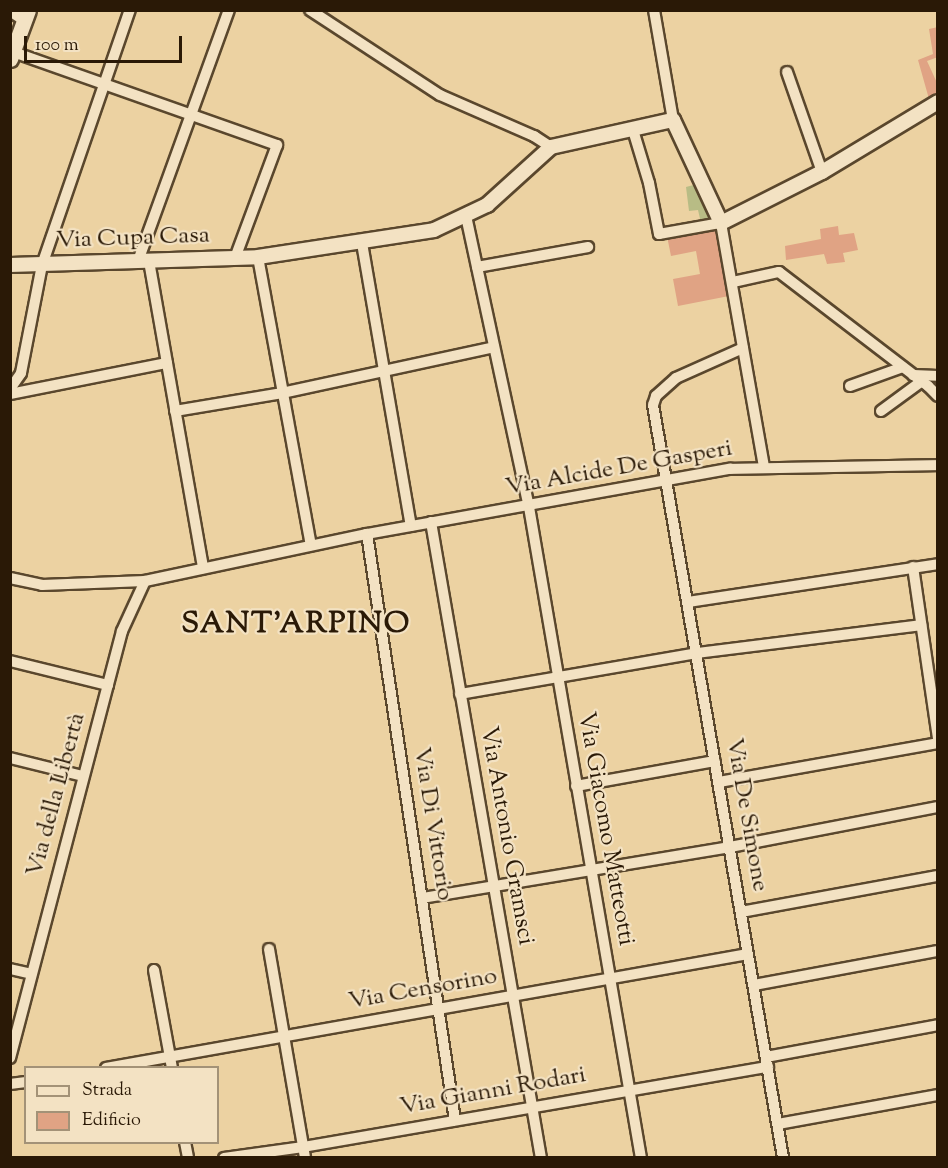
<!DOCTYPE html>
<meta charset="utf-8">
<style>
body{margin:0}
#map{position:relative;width:948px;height:1168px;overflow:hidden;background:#ecd2a2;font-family:"Sorts Mill Goudy",serif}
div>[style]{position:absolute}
.green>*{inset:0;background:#b8bc85}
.building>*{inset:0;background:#e0a384}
.roads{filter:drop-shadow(2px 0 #5a472d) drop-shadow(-2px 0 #5a472d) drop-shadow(0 2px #5a472d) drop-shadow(0 -2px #5a472d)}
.minor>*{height:10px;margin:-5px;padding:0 5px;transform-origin:5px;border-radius:5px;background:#f3e2c3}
.tertiary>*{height:14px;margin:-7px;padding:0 7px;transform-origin:7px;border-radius:7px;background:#f3e2c3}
.secondary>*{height:15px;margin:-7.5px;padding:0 7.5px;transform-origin:7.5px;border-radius:7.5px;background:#f3e2c3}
span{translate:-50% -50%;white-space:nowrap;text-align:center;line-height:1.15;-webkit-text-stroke:4.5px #f3e2c3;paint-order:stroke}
.street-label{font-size:24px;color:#2a1906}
.district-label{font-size:30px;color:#2a1906;font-weight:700;letter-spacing:1.5px}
.frame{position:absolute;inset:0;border:12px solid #2a1906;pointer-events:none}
.legend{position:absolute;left:24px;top:1066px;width:195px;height:78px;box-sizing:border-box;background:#f3e2c3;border:2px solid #a39277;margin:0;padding:8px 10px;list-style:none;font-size:18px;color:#2a1906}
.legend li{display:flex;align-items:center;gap:12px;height:30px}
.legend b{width:30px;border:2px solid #a39277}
.scale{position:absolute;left:24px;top:36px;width:158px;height:27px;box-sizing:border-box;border:3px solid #2a1906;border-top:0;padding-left:8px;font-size:18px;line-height:21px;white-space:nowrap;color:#2a1906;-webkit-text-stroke:4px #f3e2c3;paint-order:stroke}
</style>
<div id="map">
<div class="green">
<div style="clip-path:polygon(701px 183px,718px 219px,701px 223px,698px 210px,689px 211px,686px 187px)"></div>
</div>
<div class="building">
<div style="clip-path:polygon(938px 27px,938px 57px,927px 61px,938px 85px,938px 95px,929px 99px,918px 60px,933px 54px,929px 29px)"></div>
<div style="clip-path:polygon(838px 226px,839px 235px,854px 233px,858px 250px,843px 253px,845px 262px,827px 264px,824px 254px,786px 260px,785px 246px,821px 239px,820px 229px)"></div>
<div style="clip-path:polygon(717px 227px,729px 296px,678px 306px,673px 279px,700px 274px,696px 251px,671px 256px,667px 236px)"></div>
</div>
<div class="roads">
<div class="minor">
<div style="left:310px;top:10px;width:155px;rotate:33.2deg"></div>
<div style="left:440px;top:95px;width:103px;rotate:23.6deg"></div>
<div style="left:534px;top:136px;width:20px;rotate:33deg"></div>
<div style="left:654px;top:10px;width:112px;rotate:80.2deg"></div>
<div style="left:10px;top:11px;width:18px;rotate:34deg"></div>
<div style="left:13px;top:52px;width:280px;rotate:19.4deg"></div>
<div style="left:277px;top:145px;width:121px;rotate:110.4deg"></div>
<div style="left:787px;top:72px;width:106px;rotate:70.7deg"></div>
<div style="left:633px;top:130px;width:55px;rotate:73.2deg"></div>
<div style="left:649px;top:183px;width:52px;rotate:78.9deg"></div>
<div style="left:659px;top:234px;width:63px;rotate:-10.1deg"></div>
<div style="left:721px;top:223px;width:248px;rotate:80deg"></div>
<div style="left:466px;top:216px;width:298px;rotate:77.8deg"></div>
<div style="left:529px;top:507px;width:661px;rotate:80.24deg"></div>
<div style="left:362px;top:243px;width:287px;rotate:80.2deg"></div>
<div style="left:258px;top:257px;width:293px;rotate:79.6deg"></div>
<div style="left:138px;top:261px;width:267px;rotate:-70.1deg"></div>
<div style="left:149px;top:261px;width:312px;rotate:80deg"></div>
<div style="left:477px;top:267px;width:113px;rotate:-10.2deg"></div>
<div style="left:733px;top:282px;width:47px;rotate:-12.3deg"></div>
<div style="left:779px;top:272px;width:188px;rotate:37.4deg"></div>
<div style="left:928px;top:386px;width:14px;rotate:45deg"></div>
<div style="left:743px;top:348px;width:73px;rotate:155.9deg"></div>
<div style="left:676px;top:378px;width:27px;rotate:138deg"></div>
<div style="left:656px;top:396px;width:9px;rotate:108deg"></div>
<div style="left:653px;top:405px;width:764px;rotate:80.2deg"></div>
<div style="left:913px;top:375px;width:25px;rotate:2deg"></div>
<div style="left:850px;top:386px;width:56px;rotate:-19.7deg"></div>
<div style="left:10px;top:389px;width:19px;rotate:-55deg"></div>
<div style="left:21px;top:373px;width:110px;rotate:-79deg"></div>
<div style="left:42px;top:265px;width:270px;rotate:-71deg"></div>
<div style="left:10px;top:394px;width:160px;rotate:-11.2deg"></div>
<div style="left:175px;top:411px;width:109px;rotate:-9.5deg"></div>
<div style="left:282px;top:393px;width:217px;rotate:-12.2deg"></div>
<div style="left:881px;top:411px;width:51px;rotate:-36.2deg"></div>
<div style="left:431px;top:522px;width:645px;rotate:80.19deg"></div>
<div style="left:367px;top:534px;width:593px;rotate:81.46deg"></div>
<div style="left:913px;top:567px;width:173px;rotate:81.7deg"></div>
<div style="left:10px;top:578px;width:33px;rotate:12deg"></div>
<div style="left:42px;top:585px;width:103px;rotate:-2.2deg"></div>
<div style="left:145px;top:581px;width:227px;rotate:-12deg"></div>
<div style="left:367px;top:534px;width:369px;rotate:-10.2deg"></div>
<div style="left:730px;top:469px;width:208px;rotate:-1.1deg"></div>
<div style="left:688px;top:602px;width:253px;rotate:-8.6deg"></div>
<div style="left:10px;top:661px;width:101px;rotate:13.8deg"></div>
<div style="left:460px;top:694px;width:241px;rotate:-9.8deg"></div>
<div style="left:697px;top:653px;width:226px;rotate:-7.1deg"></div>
<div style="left:10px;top:758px;width:75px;rotate:13.9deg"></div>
<div style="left:719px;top:782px;width:222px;rotate:-10.1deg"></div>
<div style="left:576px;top:786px;width:141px;rotate:-10.2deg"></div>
<div style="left:422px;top:898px;width:312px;rotate:-9.4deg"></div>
<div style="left:730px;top:847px;width:212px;rotate:-10.9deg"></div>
<div style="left:741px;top:912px;width:200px;rotate:-10.4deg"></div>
<div style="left:269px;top:949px;width:212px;rotate:80.2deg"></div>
<div style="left:10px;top:969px;width:22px;rotate:13deg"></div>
<div style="left:154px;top:970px;width:100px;rotate:79.6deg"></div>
<div style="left:754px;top:985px;width:187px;rotate:-10.5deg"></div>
<div style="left:766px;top:1057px;width:175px;rotate:-10.5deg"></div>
<div style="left:10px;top:1058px;width:441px;rotate:-75.3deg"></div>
<div style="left:122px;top:631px;width:55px;rotate:-65.3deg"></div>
<div style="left:106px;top:1068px;width:652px;rotate:-10.07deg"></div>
<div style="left:10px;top:1084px;width:16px;rotate:-7deg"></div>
<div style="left:778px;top:1124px;width:163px;rotate:-10.3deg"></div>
<div style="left:185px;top:1142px;width:16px;rotate:79deg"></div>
<div style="left:224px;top:1158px;width:80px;rotate:-7.9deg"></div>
<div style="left:303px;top:1147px;width:472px;rotate:-9.8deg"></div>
</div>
<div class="tertiary">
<div style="left:10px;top:265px;width:248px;rotate:-1.8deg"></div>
<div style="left:258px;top:257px;width:178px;rotate:-8.7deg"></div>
<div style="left:434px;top:230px;width:59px;rotate:-25.3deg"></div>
<div style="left:487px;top:205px;width:86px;rotate:-42.2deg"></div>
<div style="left:551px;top:147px;width:125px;rotate:-12.5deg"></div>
<div style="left:673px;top:120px;width:114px;rotate:65deg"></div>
<div style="left:721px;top:223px;width:113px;rotate:-26.8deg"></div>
<div style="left:822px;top:172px;width:135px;rotate:-31.1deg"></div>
</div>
<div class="secondary">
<div style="left:10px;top:59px;width:52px;rotate:-69.8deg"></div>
</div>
</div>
<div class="street-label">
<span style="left:133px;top:239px;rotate:-2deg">Via Cupa Casa</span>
<span style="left:619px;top:469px;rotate:-10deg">Via Alcide De Gasperi</span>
<span style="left:57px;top:795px;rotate:-75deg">Via della Libertà</span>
<span style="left:746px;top:815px;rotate:80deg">Via De Simone</span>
<span style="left:432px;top:824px;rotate:81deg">Via Di Vittorio</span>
<span style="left:605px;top:829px;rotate:80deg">Via Giacomo Matteotti</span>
<span style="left:506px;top:836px;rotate:80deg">Via Antonio Gramsci</span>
<span style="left:423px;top:990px;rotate:-10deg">Via Censorino</span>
<span style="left:493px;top:1092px;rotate:-10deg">Via Gianni Rodari</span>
</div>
<div class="district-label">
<span style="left:296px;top:625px">SANT'ARPINO</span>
</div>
<div class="frame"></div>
<ul class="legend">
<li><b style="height:8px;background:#f3e2c3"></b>Strada</li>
<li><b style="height:16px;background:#e0a384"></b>Edificio</li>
</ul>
<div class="scale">100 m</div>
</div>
